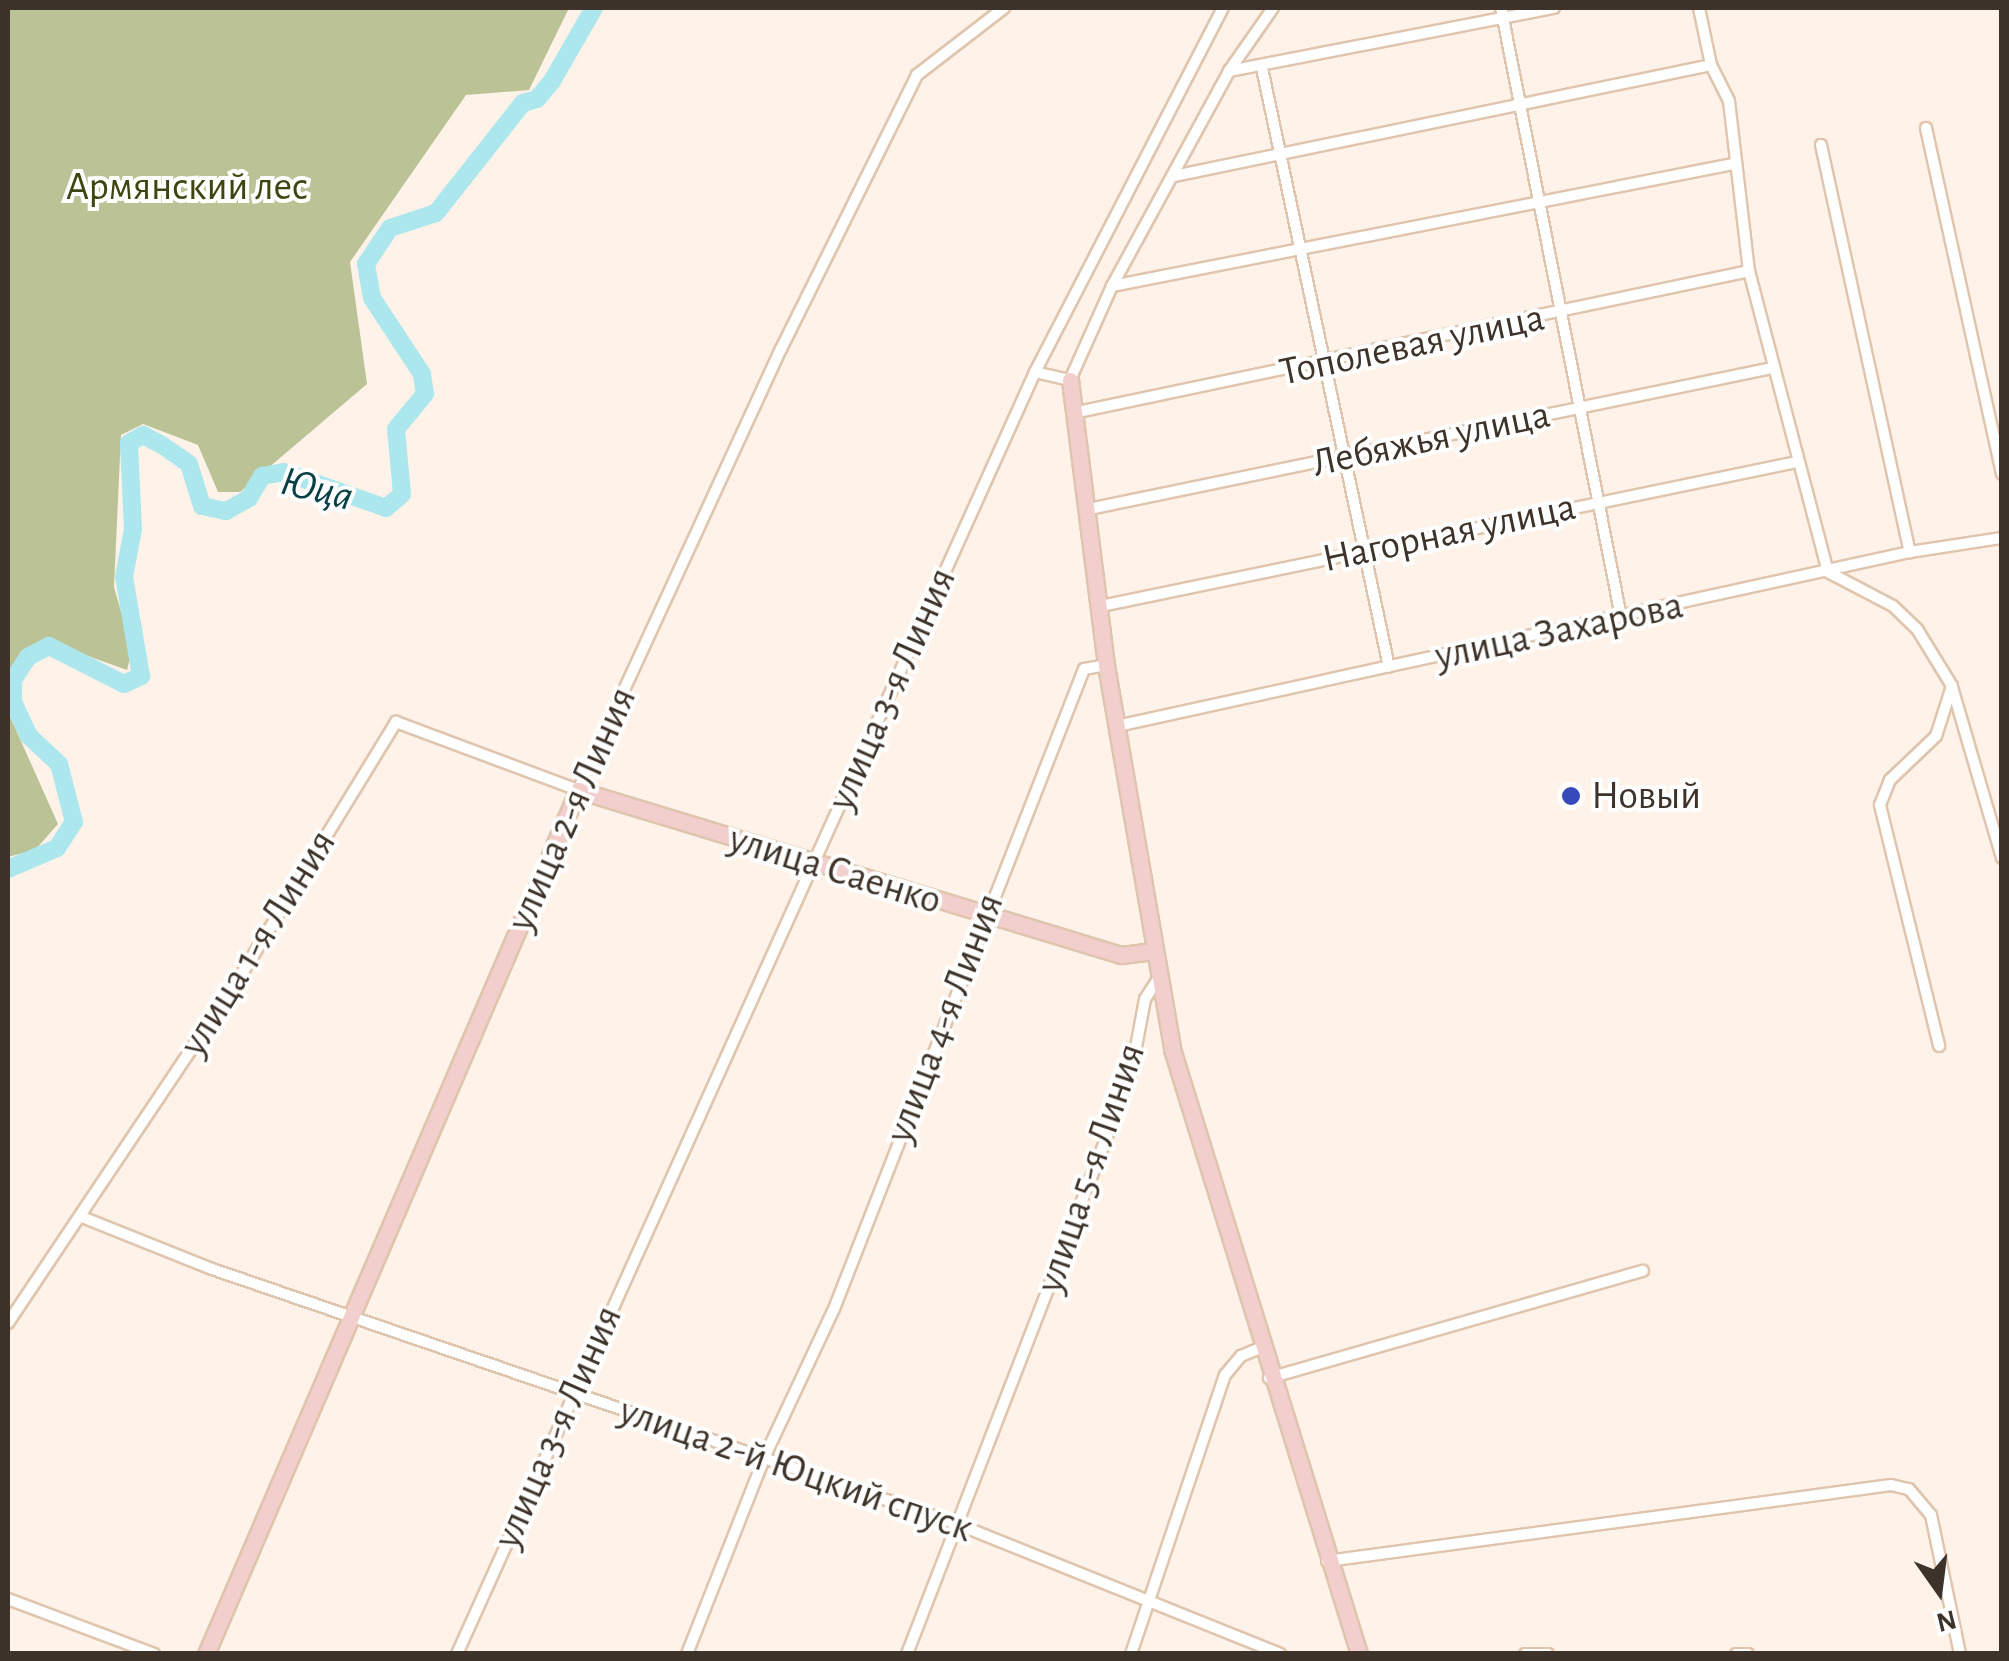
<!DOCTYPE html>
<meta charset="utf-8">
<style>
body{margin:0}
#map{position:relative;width:2009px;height:1661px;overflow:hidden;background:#fef2e9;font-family:"Alegreya Sans",sans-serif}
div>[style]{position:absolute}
.forest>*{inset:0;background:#bbc396}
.river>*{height:18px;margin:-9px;padding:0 9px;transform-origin:9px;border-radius:9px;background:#ace7ee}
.roads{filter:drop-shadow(2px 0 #dfc5ae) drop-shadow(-2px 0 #dfc5ae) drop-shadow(0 2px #dfc5ae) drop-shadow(0 -2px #dfc5ae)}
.street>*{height:10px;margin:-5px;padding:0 5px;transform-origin:5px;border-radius:5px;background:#fff}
.secondary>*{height:15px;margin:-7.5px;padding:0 7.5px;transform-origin:7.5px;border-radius:7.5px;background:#f2cecd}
.dots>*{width:28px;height:28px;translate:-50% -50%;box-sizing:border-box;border:5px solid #fff;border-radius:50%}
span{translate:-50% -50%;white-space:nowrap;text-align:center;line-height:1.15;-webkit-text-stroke:8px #fff;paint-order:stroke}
.park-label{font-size:40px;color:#3f4511}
.street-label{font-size:40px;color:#3d332a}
.poi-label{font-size:40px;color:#3d332a}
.left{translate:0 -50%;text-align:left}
.water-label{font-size:42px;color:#094146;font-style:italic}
.frame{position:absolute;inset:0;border:10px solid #3d332a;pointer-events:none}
.north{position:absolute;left:1889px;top:1541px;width:100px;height:100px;-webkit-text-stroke:8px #fff;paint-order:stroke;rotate:166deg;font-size:28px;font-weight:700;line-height:40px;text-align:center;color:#3d332a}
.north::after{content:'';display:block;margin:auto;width:35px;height:45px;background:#3d332a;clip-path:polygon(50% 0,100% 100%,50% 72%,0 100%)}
</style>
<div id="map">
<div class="forest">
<div style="clip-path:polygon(8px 8px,569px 8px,529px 90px,466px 95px,350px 262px,367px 384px,240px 492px,218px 492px,198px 445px,143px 424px,121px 435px,114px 587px,132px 650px,127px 670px,46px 641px,23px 653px,8px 675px)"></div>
<div style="clip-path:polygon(8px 712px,58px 824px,35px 850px,8px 857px)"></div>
</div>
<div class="river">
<div style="left:8px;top:869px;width:53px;rotate:-23.2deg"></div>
<div style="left:57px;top:848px;width:31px;rotate:-57deg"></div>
<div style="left:74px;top:822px;width:60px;rotate:-104.5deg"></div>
<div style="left:59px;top:764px;width:41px;rotate:-137deg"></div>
<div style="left:29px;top:736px;width:38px;rotate:-115deg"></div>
<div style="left:13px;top:702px;width:22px;rotate:-90deg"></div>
<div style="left:13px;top:680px;width:27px;rotate:-57deg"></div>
<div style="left:28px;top:657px;width:24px;rotate:-28deg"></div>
<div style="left:49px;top:646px;width:84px;rotate:26.9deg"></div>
<div style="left:124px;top:684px;width:19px;rotate:-25deg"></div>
<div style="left:141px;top:676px;width:100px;rotate:-99.7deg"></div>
<div style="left:124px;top:577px;width:49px;rotate:-79.4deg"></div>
<div style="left:133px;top:529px;width:86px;rotate:-92.7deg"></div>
<div style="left:129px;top:443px;width:16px;rotate:-30deg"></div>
<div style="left:143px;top:435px;width:21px;rotate:28deg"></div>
<div style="left:162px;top:445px;width:33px;rotate:35deg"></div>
<div style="left:189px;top:464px;width:44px;rotate:72.8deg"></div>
<div style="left:202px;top:506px;width:25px;rotate:12deg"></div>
<div style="left:226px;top:511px;width:26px;rotate:-29deg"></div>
<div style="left:249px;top:498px;width:26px;rotate:-59deg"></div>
<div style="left:262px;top:476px;width:22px;rotate:-10deg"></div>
<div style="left:284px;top:472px;width:108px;rotate:19.4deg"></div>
<div style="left:386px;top:508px;width:21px;rotate:-41deg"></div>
<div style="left:402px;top:494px;width:65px;rotate:-95.3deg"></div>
<div style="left:396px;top:429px;width:45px;rotate:-50.4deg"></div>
<div style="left:425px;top:394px;width:20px;rotate:-99deg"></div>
<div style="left:422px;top:374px;width:91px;rotate:-123.3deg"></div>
<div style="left:372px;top:298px;width:35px;rotate:-100deg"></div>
<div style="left:366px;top:264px;width:43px;rotate:-56.3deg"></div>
<div style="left:390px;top:228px;width:48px;rotate:-18.1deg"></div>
<div style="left:436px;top:213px;width:140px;rotate:-51.7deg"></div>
<div style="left:523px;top:103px;width:15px;rotate:-16deg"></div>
<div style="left:537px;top:99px;width:23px;rotate:-50deg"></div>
<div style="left:552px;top:81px;width:84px;rotate:-60.1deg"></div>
</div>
<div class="roads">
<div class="street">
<div style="left:1501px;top:8px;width:621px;rotate:78.85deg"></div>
<div style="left:1699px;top:8px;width:58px;rotate:78.1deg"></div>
<div style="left:1711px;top:65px;width:40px;rotate:63.4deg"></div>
<div style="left:1729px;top:101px;width:171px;rotate:83.3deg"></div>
<div style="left:1749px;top:271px;width:311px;rotate:75.3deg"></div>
<div style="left:1828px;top:572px;width:73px;rotate:27.6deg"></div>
<div style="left:1893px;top:606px;width:33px;rotate:44deg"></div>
<div style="left:1917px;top:629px;width:67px;rotate:58.4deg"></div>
<div style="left:1952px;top:686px;width:52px;rotate:107.7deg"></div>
<div style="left:1936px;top:736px;width:64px;rotate:136.3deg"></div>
<div style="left:1890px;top:780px;width:27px;rotate:112deg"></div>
<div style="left:1880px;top:805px;width:248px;rotate:76.2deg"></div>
<div style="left:1262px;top:68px;width:612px;rotate:78.03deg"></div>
<div style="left:1229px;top:71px;width:331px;rotate:-11deg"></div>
<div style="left:1926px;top:128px;width:354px;rotate:77.6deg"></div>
<div style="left:1821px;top:145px;width:417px;rotate:77.7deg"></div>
<div style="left:1174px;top:176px;width:548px;rotate:-11.68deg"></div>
<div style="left:1112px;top:286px;width:633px;rotate:-11.11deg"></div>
<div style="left:1035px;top:372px;width:36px;rotate:13deg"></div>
<div style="left:1070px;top:380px;width:103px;rotate:-65.9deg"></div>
<div style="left:1112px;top:286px;width:245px;rotate:-61.4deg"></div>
<div style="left:1229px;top:71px;width:77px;rotate:-55.1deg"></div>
<div style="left:1073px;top:413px;width:691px;rotate:-11.86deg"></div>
<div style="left:1089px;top:509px;width:697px;rotate:-11.66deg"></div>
<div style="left:1101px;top:606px;width:711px;rotate:-11.69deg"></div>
<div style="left:1952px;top:687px;width:178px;rotate:73.7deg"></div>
<div style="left:1117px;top:726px;width:812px;rotate:-12.38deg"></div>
<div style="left:1910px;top:552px;width:93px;rotate:-8.7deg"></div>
<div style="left:82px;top:1217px;width:140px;rotate:21.8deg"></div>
<div style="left:212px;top:1269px;width:787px;rotate:18.9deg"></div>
<div style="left:957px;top:1524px;width:348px;rotate:21.9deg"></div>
<div style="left:8px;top:1323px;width:413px;rotate:-56.2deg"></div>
<div style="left:238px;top:980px;width:303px;rotate:-58.5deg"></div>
<div style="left:396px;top:722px;width:194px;rotate:20.5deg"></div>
<div style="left:578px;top:790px;width:485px;rotate:-65.3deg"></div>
<div style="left:781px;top:349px;width:306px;rotate:-63.6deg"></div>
<div style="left:917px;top:75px;width:110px;rotate:-37.6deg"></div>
<div style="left:1269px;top:1378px;width:389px;rotate:-16deg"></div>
<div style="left:1327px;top:1561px;width:569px;rotate:-7.67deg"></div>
<div style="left:1891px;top:1485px;width:18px;rotate:13deg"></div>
<div style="left:1909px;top:1489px;width:34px;rotate:50deg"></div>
<div style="left:1931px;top:1515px;width:142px;rotate:78.2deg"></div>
<div style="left:8px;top:1599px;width:156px;rotate:20.6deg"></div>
<div style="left:457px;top:1654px;width:1406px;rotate:-65.73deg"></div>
<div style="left:1035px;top:372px;width:410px;rotate:-62.7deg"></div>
<div style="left:687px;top:1654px;width:213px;rotate:-68.5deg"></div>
<div style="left:765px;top:1456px;width:162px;rotate:-64.9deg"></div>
<div style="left:834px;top:1309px;width:687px;rotate:-68.66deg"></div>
<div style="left:1084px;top:669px;width:22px;rotate:-10deg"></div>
<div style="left:907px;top:1654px;width:622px;rotate:-68.88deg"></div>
<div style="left:1131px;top:1074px;width:76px;rotate:-79.4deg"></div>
<div style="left:1145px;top:999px;width:24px;rotate:-57deg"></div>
<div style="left:1131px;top:1654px;width:294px;rotate:-71.4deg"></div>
<div style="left:1225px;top:1375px;width:25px;rotate:-50deg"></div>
<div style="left:1241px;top:1356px;width:21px;rotate:-23deg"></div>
<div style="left:1525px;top:1654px;width:23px"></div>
<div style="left:1736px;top:1654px;width:12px"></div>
</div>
<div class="secondary">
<div style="left:1070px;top:380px;width:287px;rotate:82.8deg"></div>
<div style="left:1106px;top:665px;width:390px;rotate:80.2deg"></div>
<div style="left:1172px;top:1049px;width:633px;rotate:72.82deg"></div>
<div style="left:206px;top:1654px;width:941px;rotate:-66.71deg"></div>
<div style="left:578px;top:790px;width:568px;rotate:16.9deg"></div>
<div style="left:1121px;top:955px;width:31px;rotate:-7deg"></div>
</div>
</div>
<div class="dots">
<div style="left:1571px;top:796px;background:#374abc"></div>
</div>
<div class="park-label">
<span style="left:187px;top:187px">Армянский лес</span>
</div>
<div class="street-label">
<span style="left:1412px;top:345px;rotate:-12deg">Тополевая улица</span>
<span style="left:1431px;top:439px;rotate:-12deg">Лебяжья улица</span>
<span style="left:1449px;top:533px;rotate:-12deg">Нагорная улица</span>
<span style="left:1559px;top:631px;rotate:-12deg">улица Захарова</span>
<span style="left:892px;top:689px;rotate:-66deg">улица 3-я Линия</span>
<span style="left:572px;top:809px;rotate:-66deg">улица 2-я Линия</span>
<span style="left:835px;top:870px;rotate:17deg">улица Саенко</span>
<span style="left:258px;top:943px;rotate:-58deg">улица 1-я Линия</span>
<span style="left:945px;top:1018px;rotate:-69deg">улица 4-я Линия</span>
<span style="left:1091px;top:1168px;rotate:-71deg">улица 5-я Линия</span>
<span style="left:558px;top:1427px;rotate:-66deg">улица 3-я Линия</span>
<span style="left:796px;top:1470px;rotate:19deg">улица 2-й Юцкий спуск</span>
</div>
<div class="poi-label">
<span class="left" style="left:1591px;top:796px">Новый</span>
</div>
<div class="water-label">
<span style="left:317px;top:489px;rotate:14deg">Юца</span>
</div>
<div class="frame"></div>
<div class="north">N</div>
</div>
